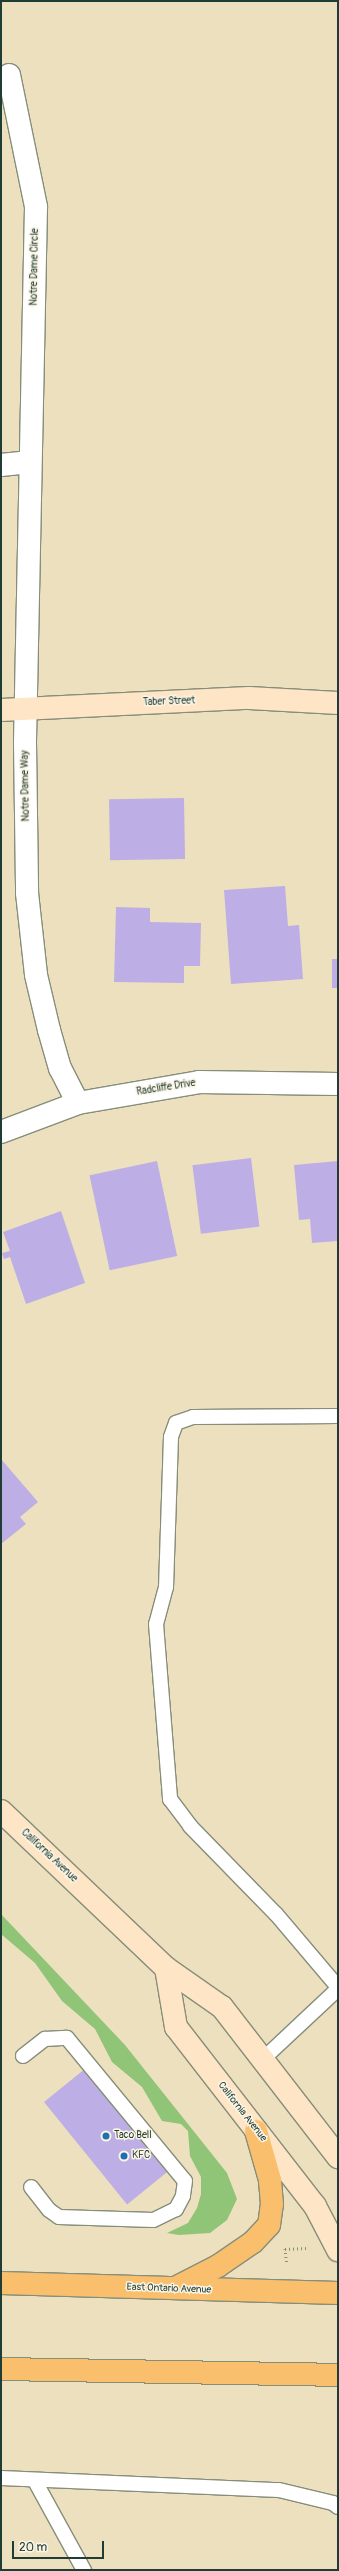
<!DOCTYPE html>
<style>
body{margin:0}
#map{position:relative;width:339px;height:2571px;overflow:hidden;background:#ede0bf;font-family:Pangolin,sans-serif}
div>[style]{position:absolute}
.green>*{inset:0;background:#90c577}
.building>*{inset:0;background:#bdafe5;transform-origin:0 0}
.path>*{height:2.5px;margin-top:-1.25px;transform-origin:0;background:repeating-linear-gradient(90deg,#868e7a 0 1px,transparent 0 4px)}
.roads{filter:drop-shadow(1px 0 #868e7a) drop-shadow(-1px 0 #868e7a) drop-shadow(0 1px #868e7a) drop-shadow(0 -1px #868e7a)}
.lane>*{height:14px;margin:-7px;padding:0 7px;transform-origin:7px;border-radius:7px;background:#fff}
.street>*{height:22px;margin:-11px;padding:0 11px;transform-origin:11px;border-radius:11px;background:#fff}
.secondary>*{height:22px;margin:-11px;padding:0 11px;transform-origin:11px;border-radius:11px;background:#fde5c5}
.primary>*{height:22px;margin:-11px;padding:0 11px;transform-origin:11px;border-radius:11px;background:#f9bf6d}
.dots>*{width:11px;height:11px;translate:-50% -50%;box-sizing:border-box;border:2px solid #fcf5e5;border-radius:50%}
span{translate:-50% -50%;white-space:nowrap;text-align:center;line-height:1.15;-webkit-text-stroke:3px #fcf5e5;paint-order:stroke}
.street-label{font-size:10px;color:#1f3d34}
.poi-label{font-size:10px;color:#1f3d34}
.left{translate:0 -50%;text-align:left}
.frame{position:absolute;inset:0;border:2px solid #1f3d34;pointer-events:none}
.scale{position:absolute;left:12px;top:2541px;width:92px;height:18px;box-sizing:border-box;border:2px solid #1f3d34;border-top:0;padding-left:5px;font-size:12px;line-height:14px;white-space:nowrap;color:#1f3d34;-webkit-text-stroke:3px #fcf5e5;paint-order:stroke}
</style>
<div id="map">
<div class="green">
<div style="clip-path:polygon(1px 1914px,125px 2045px,227px 2173px,237px 2199px,227px 2220px,210px 2233px,179px 2235px,167px 2233px,188px 2223px,197px 2208px,201px 2194px,201px 2177px,190px 2156px,188px 2131px,181px 2124px,162px 2121px,142px 2087px,112px 2062px,95px 2029px,62px 2001px,35px 1963px,1px 1934px)"></div>
</div>
<div class="building">
<div style="left:184px;top:798px;width:61px;height:75px;rotate:89deg"></div>
<div style="clip-path:polygon(285px 886px,288px 926px,299px 925px,303px 979px,231px 984px,224px 890px)"></div>
<div style="clip-path:polygon(116px 907px,150px 908px,150px 922px,201px 923px,200px 966px,184px 966px,184px 983px,114px 982px)"></div>
<div style="left:332px;top:959px;width:6px;height:29px"></div>
<div style="left:251px;top:1158px;width:69px;height:59px;rotate:83deg"></div>
<div style="left:157px;top:1161px;width:97px;height:69px;rotate:78deg"></div>
<div style="clip-path:polygon(338px 1161px,338px 1241px,312px 1243px,310px 1219px,299px 1220px,294px 1165px)"></div>
<div style="clip-path:polygon(61px 1211px,85px 1283px,26px 1304px,10px 1257px,4px 1259px,2px 1253px,10px 1251px,3px 1232px)"></div>
<div style="clip-path:polygon(1px 1459px,38px 1502px,20px 1517px,26px 1524px,1px 1544px)"></div>
<div style="left:86px;top:2068px;width:132px;height:54px;rotate:51deg"></div>
</div>
<div class="path">
<div style="left:285px;top:2249px;width:21px;rotate:-3deg"></div>
<div style="left:285px;top:2249px;width:15px;rotate:82deg"></div>
</div>
<div class="roads">
<div class="lane">
<div style="left:338px;top:1416px;width:145px;rotate:179.6deg"></div>
<div style="left:193px;top:1417px;width:18px;rotate:161deg"></div>
<div style="left:176px;top:1423px;width:15px;rotate:110deg"></div>
<div style="left:171px;top:1437px;width:150px;rotate:91.9deg"></div>
<div style="left:166px;top:1587px;width:38px;rotate:105deg"></div>
<div style="left:156px;top:1624px;width:176px;rotate:85.4deg"></div>
<div style="left:170px;top:1799px;width:34px;rotate:53deg"></div>
<div style="left:190px;top:1826px;width:123px;rotate:45.7deg"></div>
<div style="left:276px;top:1914px;width:96px;rotate:49.7deg"></div>
<div style="left:23px;top:2056px;width:28px;rotate:-38deg"></div>
<div style="left:45px;top:2039px;width:22px;rotate:-3deg"></div>
<div style="left:67px;top:2038px;width:185px;rotate:50.5deg"></div>
<div style="left:185px;top:2181px;width:15px;rotate:98deg"></div>
<div style="left:183px;top:2196px;width:15px;rotate:118deg"></div>
<div style="left:176px;top:2209px;width:25px;rotate:154deg"></div>
<div style="left:153px;top:2220px;width:94px;rotate:-178.2deg"></div>
<div style="left:59px;top:2217px;width:12px;rotate:-145deg"></div>
<div style="left:49px;top:2210px;width:29px;rotate:-128deg"></div>
<div style="left:262px;top:2060px;width:104px;rotate:-43.1deg"></div>
<div style="left:1px;top:2478px;width:278px;rotate:2.5deg"></div>
<div style="left:279px;top:2490px;width:56px;rotate:13.5deg"></div>
<div style="left:333px;top:2503px;width:6px;rotate:39deg"></div>
<div style="left:35px;top:2481px;width:102px;rotate:61.2deg"></div>
</div>
<div class="street">
<div style="left:9px;top:75px;width:135px;rotate:78.4deg"></div>
<div style="left:36px;top:207px;width:536px;rotate:91.18deg"></div>
<div style="left:25px;top:743px;width:150px;rotate:89.2deg"></div>
<div style="left:27px;top:893px;width:82px;rotate:83.7deg"></div>
<div style="left:36px;top:975px;width:57px;rotate:76.7deg"></div>
<div style="left:49px;top:1030px;width:40px;rotate:74deg"></div>
<div style="left:60px;top:1068px;width:39px;rotate:63deg"></div>
<div style="left:1px;top:465px;width:29px;rotate:-6deg"></div>
<div style="left:1px;top:1132px;width:82px;rotate:-20.6deg"></div>
<div style="left:78px;top:1103px;width:123px;rotate:-9.8deg"></div>
<div style="left:199px;top:1082px;width:139px;rotate:0.8deg"></div>
</div>
<div class="secondary">
<div style="left:1px;top:710px;width:248px;rotate:-2.8deg"></div>
<div style="left:249px;top:698px;width:89px;rotate:3.2deg"></div>
<div style="left:1px;top:1811px;width:228px;rotate:43.6deg"></div>
<div style="left:166px;top:1968px;width:68px;rotate:34.9deg"></div>
<div style="left:222px;top:2007px;width:190px;rotate:52.3deg"></div>
<div style="left:166px;top:1968px;width:60px;rotate:80.4deg"></div>
<div style="left:176px;top:2027px;width:227px;rotate:52.2deg"></div>
<div style="left:315px;top:2206px;width:50px;rotate:62.4deg"></div>
</div>
<div class="primary">
<div style="left:1px;top:2283px;width:337px;rotate:1.7deg"></div>
<div style="left:177px;top:2287px;width:46px;rotate:-27.1deg"></div>
<div style="left:218px;top:2266px;width:42px;rotate:-34.4deg"></div>
<div style="left:253px;top:2242px;width:23px;rotate:-47deg"></div>
<div style="left:269px;top:2225px;width:21px;rotate:-82deg"></div>
<div style="left:272px;top:2204px;width:24px;rotate:-95deg"></div>
<div style="left:270px;top:2180px;width:51px;rotate:-105.9deg"></div>
<div style="left:1px;top:2369px;width:337px;rotate:1deg"></div>
</div>
</div>
<div class="dots">
<div style="left:106px;top:2136px;background:#1f6fb2"></div>
<div style="left:124px;top:2156px;background:#1f6fb2"></div>
</div>
<div class="street-label">
<span style="left:35px;top:267px;rotate:-89deg">Notre Dame Circle</span>
<span style="left:169px;top:702px;rotate:-2deg">Taber Street</span>
<span style="left:26px;top:786px;rotate:-91deg">Notre Dame Way</span>
<span style="left:166px;top:1088px;rotate:-9deg">Radcliffe Drive</span>
<span style="left:49px;top:1856px;rotate:43deg">California Avenue</span>
<span style="left:242px;top:2112px;rotate:52deg">California Avenue</span>
<span style="left:169px;top:2289px;rotate:2deg">East Ontario Avenue</span>
</div>
<div class="poi-label">
<span class="left" style="left:114px;top:2136px">Taco Bell</span>
<span class="left" style="left:132px;top:2156px">KFC</span>
</div>
<div class="frame"></div>
<div class="scale">20 m</div>
</div>
